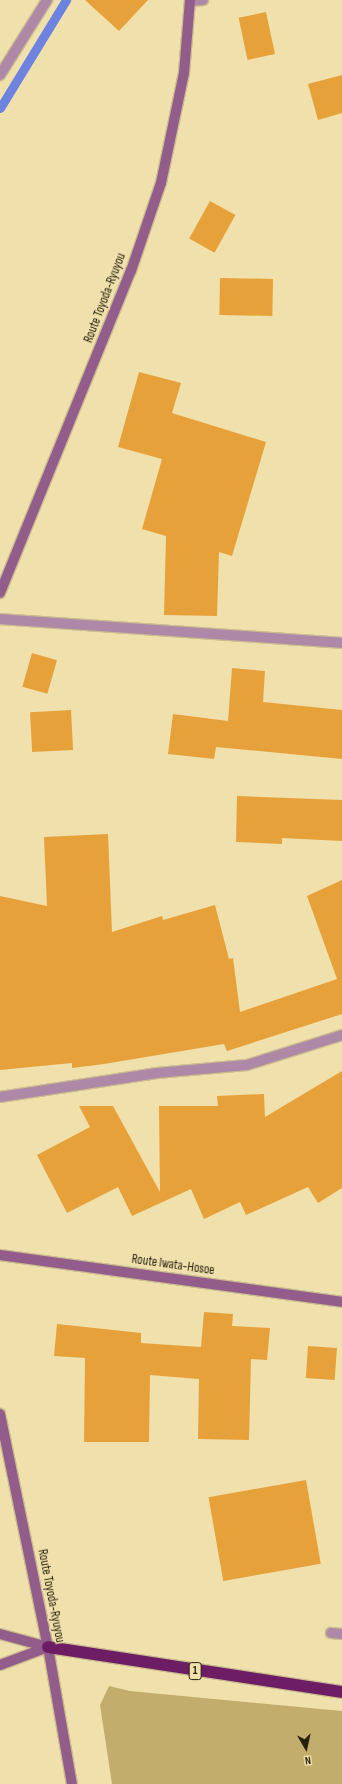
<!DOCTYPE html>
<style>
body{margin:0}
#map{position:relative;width:342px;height:1784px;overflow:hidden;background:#f0e0ac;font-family:"Sofia Sans Condensed",sans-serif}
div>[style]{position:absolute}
.green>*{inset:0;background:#c2ad6c}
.stream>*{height:9px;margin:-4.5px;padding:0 4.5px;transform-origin:4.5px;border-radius:4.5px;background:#6e82df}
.building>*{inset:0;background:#e7a13a;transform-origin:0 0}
.roads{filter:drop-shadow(1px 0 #cbbd8f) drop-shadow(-1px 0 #cbbd8f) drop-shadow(0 1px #cbbd8f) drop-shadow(0 -1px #cbbd8f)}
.street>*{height:10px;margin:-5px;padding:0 5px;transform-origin:5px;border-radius:5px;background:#ae88a7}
.secondary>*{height:10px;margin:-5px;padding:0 5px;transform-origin:5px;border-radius:5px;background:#935d8b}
.highway>*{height:12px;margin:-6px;padding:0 6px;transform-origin:6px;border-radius:6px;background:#6c1d64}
span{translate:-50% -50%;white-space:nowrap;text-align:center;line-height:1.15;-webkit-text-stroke:3px #f0e0ac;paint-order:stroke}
.shield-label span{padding:1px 3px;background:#f0e0ac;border:1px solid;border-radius:3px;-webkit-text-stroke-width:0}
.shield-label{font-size:12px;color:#251f0b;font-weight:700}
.street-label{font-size:13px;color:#251f0b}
.north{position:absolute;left:286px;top:1728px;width:40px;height:40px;-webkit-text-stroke:3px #f0e0ac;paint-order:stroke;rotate:171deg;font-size:11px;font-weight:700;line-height:16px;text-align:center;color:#251f0b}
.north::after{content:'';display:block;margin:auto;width:14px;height:18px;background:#251f0b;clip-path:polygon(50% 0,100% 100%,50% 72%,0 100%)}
</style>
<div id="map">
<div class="green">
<div style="clip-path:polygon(109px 1686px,130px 1691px,342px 1711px,342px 1784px,112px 1784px,100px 1705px)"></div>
</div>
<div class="stream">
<div style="left:0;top:108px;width:127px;rotate:-58.6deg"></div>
</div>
<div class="building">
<div style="clip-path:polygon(85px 0,148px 0,119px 31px)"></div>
<div style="left:266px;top:12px;width:43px;height:28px;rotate:78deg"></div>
<div style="clip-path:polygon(342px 75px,342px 113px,318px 120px,308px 84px)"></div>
<div style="left:210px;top:201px;width:29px;height:43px;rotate:29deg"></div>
<div style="left:220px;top:278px;width:53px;height:37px;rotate:1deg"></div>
<div style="clip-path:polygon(139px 372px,181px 383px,172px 413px,266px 442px,232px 556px,219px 552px,217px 616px,164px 615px,166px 536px,142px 529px,162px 459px,118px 447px)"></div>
<div style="left:32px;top:653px;width:26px;height:35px;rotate:16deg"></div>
<div style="clip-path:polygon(232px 668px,265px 671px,263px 702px,342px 710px,342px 759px,216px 747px,214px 759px,168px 754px,173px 714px,228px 721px)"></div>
<div style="left:71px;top:710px;width:40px;height:41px;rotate:87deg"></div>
<div style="clip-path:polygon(237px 796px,342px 800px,342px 841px,282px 838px,282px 844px,236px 842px)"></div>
<div style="clip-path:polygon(108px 834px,112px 932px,162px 916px,163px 920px,215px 905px,229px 959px,233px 958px,240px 1012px,337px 979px,307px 896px,342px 880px,342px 1014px,227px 1051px,224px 1044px,104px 1064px,72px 1068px,72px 1063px,0 1070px,0 896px,47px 906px,44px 837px)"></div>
<div style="clip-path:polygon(342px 1071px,342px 1188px,318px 1203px,308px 1187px,246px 1215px,240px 1202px,204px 1219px,191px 1189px,132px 1216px,118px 1187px,67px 1213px,37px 1155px,90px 1127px,79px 1106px,113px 1106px,160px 1192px,159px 1106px,218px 1106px,217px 1096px,264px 1094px,265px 1117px)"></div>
<div style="clip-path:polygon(204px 1312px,233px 1314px,232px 1326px,270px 1328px,267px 1360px,251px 1359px,249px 1440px,198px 1439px,199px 1379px,150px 1375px,149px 1442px,84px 1442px,85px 1358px,54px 1356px,57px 1324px,141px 1333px,141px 1343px,201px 1347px)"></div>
<div style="left:308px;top:1346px;width:29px;height:32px;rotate:4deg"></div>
<div style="left:306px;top:1480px;width:85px;height:99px;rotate:80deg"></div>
</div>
<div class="roads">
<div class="street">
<div style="left:190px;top:1px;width:13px;rotate:-4deg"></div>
<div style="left:0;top:75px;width:89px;rotate:-57.9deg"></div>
<div style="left:0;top:619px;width:343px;rotate:4deg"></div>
<div style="left:0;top:1097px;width:159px;rotate:-8.7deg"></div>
<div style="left:157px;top:1073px;width:90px;rotate:-5.1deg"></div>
<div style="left:247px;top:1065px;width:100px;rotate:-17.5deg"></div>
<div style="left:331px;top:1633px;width:11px;rotate:5deg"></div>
</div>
<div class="secondary">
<div style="left:0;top:593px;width:348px;rotate:-67.9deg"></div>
<div style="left:131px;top:271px;width:93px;rotate:-71.2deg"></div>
<div style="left:161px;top:183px;width:112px;rotate:-78.2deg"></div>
<div style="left:184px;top:73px;width:73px;rotate:-85.3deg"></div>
<div style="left:0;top:1255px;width:345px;rotate:7.8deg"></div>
<div style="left:0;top:1414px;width:238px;rotate:78.4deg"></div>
<div style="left:48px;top:1647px;width:139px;rotate:80.1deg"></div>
<div style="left:0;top:1634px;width:50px;rotate:15.2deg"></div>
<div style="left:0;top:1665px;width:51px;rotate:-20.6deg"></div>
</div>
<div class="highway">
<div style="left:48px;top:1647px;width:297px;rotate:8.7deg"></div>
</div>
</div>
<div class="shield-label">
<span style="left:195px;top:1671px">1</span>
</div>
<div class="street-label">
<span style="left:105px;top:298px;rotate:-69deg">Route Toyoda-Ryuyou</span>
<span style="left:173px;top:1265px;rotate:8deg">Route Iwata-Hosoe</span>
<span style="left:51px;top:1596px;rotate:79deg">Route Toyoda-Ryuyou</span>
</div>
<div class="north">N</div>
</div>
